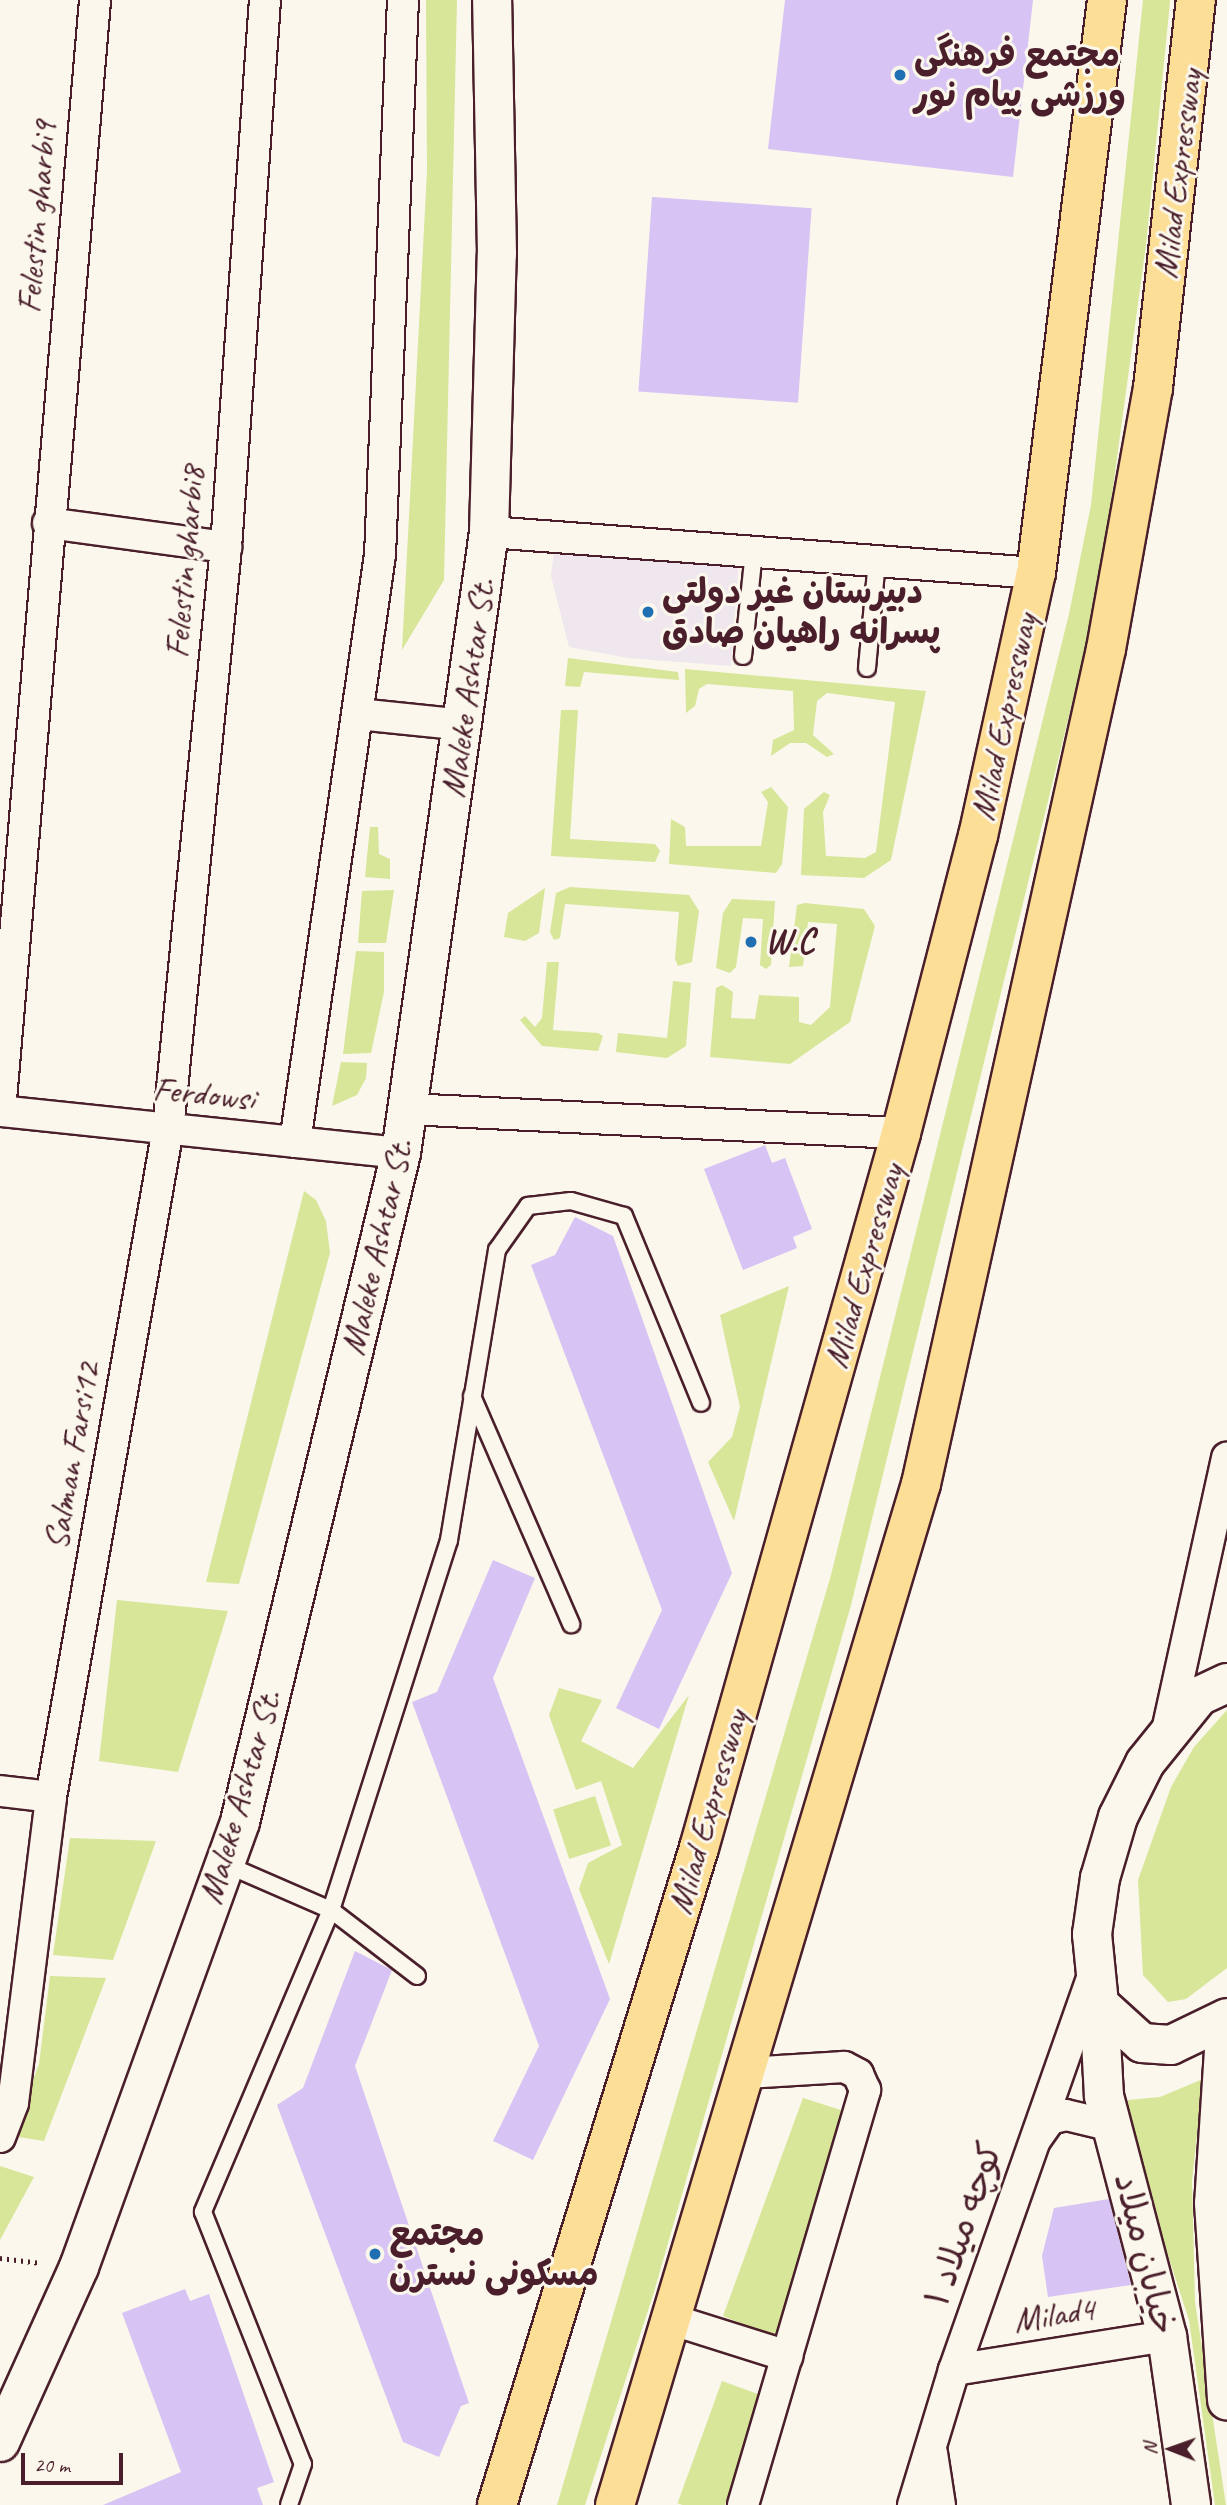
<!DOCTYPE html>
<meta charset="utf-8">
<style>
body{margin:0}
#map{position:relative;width:1227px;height:2505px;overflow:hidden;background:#fbf7ec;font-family:Caveat,"Playpen Sans Arabic",sans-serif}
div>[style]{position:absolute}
.built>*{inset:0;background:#f0e7ee}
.green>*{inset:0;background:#d7e699;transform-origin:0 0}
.building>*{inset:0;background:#d7c3f4;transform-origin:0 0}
.path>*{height:4.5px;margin-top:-2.25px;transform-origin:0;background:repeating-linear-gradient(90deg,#4a1f2b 0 2px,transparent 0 7px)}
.roads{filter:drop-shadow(2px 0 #4a1f2b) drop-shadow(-2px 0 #4a1f2b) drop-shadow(0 2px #4a1f2b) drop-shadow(0 -2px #4a1f2b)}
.service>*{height:16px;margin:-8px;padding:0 8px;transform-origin:8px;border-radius:8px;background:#fbf7ec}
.minor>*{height:30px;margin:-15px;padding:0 15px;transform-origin:15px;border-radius:15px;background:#fbf7ec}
.tertiary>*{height:38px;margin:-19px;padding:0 19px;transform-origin:19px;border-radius:19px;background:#fbf7ec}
.secondary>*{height:38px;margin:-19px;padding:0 19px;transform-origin:19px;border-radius:19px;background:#fbf7ec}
.trunk>*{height:38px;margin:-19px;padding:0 19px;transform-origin:19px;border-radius:19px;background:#fcde96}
.dots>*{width:19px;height:19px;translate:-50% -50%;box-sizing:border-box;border:4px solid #fbf7ec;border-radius:50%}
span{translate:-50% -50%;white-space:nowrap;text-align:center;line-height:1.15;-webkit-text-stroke:6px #fbf7ec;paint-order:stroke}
.poi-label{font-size:35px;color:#4a1f2b;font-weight:700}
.left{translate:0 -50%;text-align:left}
.street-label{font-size:35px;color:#4a1f2b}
.north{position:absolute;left:1136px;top:2414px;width:70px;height:70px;-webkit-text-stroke:5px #fbf7ec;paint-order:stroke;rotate:271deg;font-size:19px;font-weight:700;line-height:28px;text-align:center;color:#4a1f2b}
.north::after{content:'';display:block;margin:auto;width:24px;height:32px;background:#4a1f2b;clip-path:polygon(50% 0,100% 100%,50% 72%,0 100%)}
.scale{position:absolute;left:21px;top:2453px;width:102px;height:32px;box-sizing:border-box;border:4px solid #4a1f2b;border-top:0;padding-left:9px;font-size:21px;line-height:24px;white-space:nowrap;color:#4a1f2b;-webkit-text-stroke:5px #fbf7ec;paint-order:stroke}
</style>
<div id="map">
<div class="built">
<div style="clip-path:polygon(554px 551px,739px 561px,731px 666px,628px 658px,569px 647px,551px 576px)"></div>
</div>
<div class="green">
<div style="clip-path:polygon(426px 0,457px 0,444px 580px,402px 650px,427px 171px)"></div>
<div style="clip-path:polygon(1143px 0,1170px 0,1169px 12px,1146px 245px,1098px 597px,851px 1605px,654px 2292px,585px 2505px,557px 2505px,831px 1575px,1069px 614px,1091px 505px)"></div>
<div style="clip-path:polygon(568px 658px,678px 672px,679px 680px,584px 672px,580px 687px,565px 686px)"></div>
<div style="clip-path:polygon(685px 669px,926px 691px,891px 860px,864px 878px,801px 875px,804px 809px,824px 792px,830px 795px,823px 812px,826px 856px,865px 858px,876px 852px,895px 702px,827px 693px,817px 701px,813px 735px,834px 754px,827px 757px,806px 743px,790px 743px,771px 756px,773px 740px,794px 730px,793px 691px,707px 684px,699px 689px,695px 706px,686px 713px)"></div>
<div style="clip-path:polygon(561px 710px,578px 710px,570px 839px,655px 844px,660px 851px,655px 862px,551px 856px)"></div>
<div style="clip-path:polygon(771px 787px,788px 807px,782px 864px,776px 873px,669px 864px,671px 819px,685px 827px,686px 846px,761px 846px,768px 802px,761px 792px)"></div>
<div style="clip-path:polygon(370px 827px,378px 827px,379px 854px,390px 859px,390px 879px,365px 877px)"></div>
<div style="clip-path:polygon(570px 887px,689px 895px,699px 911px,692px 962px,678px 966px,675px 959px,679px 912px,565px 904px,560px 938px,554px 940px,550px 932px,556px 893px)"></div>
<div style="clip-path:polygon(545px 888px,539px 933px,525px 941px,504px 937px,508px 913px)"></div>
<div style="clip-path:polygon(394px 890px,386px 943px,358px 943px,362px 891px)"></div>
<div style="clip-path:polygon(732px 899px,775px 901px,771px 965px,766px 969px,760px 965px,763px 919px,743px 918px,736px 967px,730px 973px,716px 968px,723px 913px)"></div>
<div style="clip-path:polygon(805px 903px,864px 909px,875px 926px,850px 1022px,790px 1064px,710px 1057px,716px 988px,722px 985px,733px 992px,731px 1018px,755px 1019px,759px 995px,799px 997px,799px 1022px,811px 1025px,830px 1007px,837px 924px,808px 922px,803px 966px,789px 967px,797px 905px)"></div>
<div style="clip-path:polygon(356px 951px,384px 952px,384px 992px,371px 1053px,343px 1054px)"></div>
<div style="clip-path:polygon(547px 962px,559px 962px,553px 1030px,598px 1033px,603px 1036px,598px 1051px,542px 1046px,520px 1020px,525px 1016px,535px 1027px,542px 1018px)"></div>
<div style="clip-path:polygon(673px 981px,691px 983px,686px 1046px,667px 1058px,616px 1052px,618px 1033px,667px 1038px)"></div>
<div style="clip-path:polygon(341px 1062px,367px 1063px,366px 1078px,357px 1095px,332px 1106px)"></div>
<div style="clip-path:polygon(304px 1191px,316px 1200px,326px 1221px,330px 1253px,239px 1584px,206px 1582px)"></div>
<div style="clip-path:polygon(789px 1286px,734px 1521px,708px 1462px,732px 1437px,740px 1407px,720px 1315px)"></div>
<div style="clip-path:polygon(117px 1600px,228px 1611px,178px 1772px,99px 1761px)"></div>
<div style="clip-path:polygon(559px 1688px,602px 1700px,581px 1741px,633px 1768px,689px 1695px,609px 1964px,579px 1889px,588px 1863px,622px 1845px,601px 1781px,576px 1790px,549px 1715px)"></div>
<div style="clip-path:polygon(1227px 1710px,1227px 1968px,1186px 1999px,1168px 2002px,1143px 1975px,1138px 1880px,1171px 1787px,1194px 1747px)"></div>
<div style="left:595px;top:1796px;width:52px;height:44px;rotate:72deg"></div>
<div style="clip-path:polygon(70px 1838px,156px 1841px,113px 1960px,53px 1955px)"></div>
<div style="clip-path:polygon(50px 1976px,106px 1978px,44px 2141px,12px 2136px,39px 2064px)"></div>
<div style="clip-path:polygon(1203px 2079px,1192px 2181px,1195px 2302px,1226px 2505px,1215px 2505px,1189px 2320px,1118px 2101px,1160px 2097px)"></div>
<div style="clip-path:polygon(803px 2098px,847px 2112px,776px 2338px,723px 2316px)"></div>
<div style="clip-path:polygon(0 2166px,34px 2177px,0 2240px)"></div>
<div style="left:722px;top:2381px;width:45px;height:130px;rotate:20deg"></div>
</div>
<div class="building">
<div style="clip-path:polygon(785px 0,1033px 0,1013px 177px,768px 149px)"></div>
<div style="left:652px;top:197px;width:160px;height:195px;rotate:4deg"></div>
<div style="clip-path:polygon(765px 1145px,772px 1163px,785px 1158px,812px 1229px,793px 1237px,797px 1248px,743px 1270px,704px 1169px)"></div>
<div style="clip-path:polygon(575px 1217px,613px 1236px,732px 1573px,659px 1729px,616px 1708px,662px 1610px,531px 1265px,555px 1255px)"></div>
<div style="clip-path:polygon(493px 1560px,535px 1578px,493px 1678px,610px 1999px,533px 2160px,493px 2141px,539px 2046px,412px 1702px,437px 1692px)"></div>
<div style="clip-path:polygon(355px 1951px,392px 1970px,355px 2066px,469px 2403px,461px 2406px,439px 2457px,403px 2442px,277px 2105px,303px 2088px)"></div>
<div style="clip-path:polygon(1109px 2199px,1131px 2285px,1048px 2297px,1042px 2256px,1054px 2208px)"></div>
<div style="clip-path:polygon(185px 2289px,190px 2301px,209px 2294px,274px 2482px,257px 2488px,263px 2505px,103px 2505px,181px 2472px,122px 2313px)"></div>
</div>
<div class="path">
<div style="left:0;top:2258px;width:41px;rotate:7deg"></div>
</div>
<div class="roads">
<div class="service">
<div style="left:743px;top:656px;width:106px;rotate:-84deg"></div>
<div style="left:867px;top:668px;width:108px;rotate:-84.7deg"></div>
<div style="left:472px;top:1396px;width:249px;rotate:66.5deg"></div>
<div style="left:225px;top:1864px;width:116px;rotate:23.5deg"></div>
<div style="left:331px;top:1910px;width:328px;rotate:113deg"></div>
<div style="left:203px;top:2212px;width:271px;rotate:68.4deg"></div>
<div style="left:303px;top:2464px;width:43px;rotate:108.9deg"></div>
<div style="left:417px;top:1976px;width:108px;rotate:-142.5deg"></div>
<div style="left:331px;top:1910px;width:388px;rotate:-72.3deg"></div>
<div style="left:449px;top:1540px;width:294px;rotate:-80.6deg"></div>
<div style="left:497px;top:1250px;width:54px;rotate:-54.8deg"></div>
<div style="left:528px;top:1206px;width:43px;rotate:-6.6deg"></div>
<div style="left:571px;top:1201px;width:55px;rotate:15.8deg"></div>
<div style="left:624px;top:1216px;width:202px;rotate:67.6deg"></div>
</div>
<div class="minor">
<div style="left:48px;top:523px;width:180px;rotate:7.7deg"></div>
<div style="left:489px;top:532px;width:549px;rotate:4.29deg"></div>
<div style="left:358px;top:714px;width:108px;rotate:5.9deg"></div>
<div style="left:407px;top:1109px;width:495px;rotate:2.8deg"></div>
<div style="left:0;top:1111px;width:1115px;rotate:-85.11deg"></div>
<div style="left:0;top:1111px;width:403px;rotate:6deg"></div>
<div style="left:295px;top:1142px;width:593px;rotate:-81.76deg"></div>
<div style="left:380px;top:555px;width:555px;rotate:-87.63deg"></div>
<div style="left:1167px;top:1731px;width:280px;rotate:-77.6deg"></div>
<div style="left:0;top:1791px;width:51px;rotate:6.7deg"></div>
<div style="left:0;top:2137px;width:36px;rotate:-69deg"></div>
<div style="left:13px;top:2103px;width:308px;rotate:-82.9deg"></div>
<div style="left:51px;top:1797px;width:678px;rotate:-80.07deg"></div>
<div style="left:168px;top:1129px;width:585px;rotate:-84.31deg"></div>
<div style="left:226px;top:547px;width:548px;rotate:-85.92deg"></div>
<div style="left:1036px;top:2139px;width:24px;rotate:-55deg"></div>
<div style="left:1050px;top:2119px;width:16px;rotate:-14deg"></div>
<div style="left:1066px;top:2115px;width:47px;rotate:13.4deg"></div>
<div style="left:673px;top:2320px;width:120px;rotate:17.5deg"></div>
<div style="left:954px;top:2370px;width:216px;rotate:-9.1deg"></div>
<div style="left:932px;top:2453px;width:53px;rotate:81.3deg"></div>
<div style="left:743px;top:2505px;width:433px;rotate:-73.6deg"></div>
<div style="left:865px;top:2090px;width:17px;rotate:-114deg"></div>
<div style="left:858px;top:2074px;width:16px;rotate:-153deg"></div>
<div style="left:844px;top:2067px;width:98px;rotate:176.5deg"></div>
<div style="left:913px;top:2505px;width:141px;rotate:-73.1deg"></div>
<div style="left:954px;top:2370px;width:419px;rotate:-70.6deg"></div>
</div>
<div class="tertiary">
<div style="left:1227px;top:1683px;width:31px;rotate:155deg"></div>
<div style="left:1199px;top:1696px;width:86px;rotate:128.9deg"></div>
<div style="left:1145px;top:1763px;width:60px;rotate:116.6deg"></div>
<div style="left:1118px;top:1817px;width:64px;rotate:106.4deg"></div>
<div style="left:1100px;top:1878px;width:57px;rotate:98.1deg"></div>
<div style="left:1092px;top:1934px;width:70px;rotate:84.3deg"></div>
<div style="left:1099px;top:2004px;width:58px;rotate:42.2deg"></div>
<div style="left:1142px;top:2043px;width:29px;rotate:4deg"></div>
<div style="left:1171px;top:2045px;width:62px;rotate:-25.7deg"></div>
<div style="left:1099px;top:2004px;width:92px;rotate:86.9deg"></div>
<div style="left:1104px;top:2096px;width:248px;rotate:75.3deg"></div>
<div style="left:1167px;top:2336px;width:171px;rotate:81.9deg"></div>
<div style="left:1226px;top:2019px;width:184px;rotate:93.7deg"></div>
<div style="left:1214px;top:2203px;width:198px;rotate:86.2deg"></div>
</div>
<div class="secondary">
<div style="left:0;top:2442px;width:192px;rotate:-65.7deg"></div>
<div style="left:79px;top:2267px;width:473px;rotate:-70.1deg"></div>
<div style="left:240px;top:1822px;width:688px;rotate:-76.47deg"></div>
<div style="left:401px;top:1153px;width:627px;rotate:-81.93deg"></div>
<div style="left:489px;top:532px;width:278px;rotate:-88.4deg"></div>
<div style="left:497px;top:254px;width:254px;rotate:-91.1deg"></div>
</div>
<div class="trunk">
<div style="left:497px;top:2505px;width:687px;rotate:-72.91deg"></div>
<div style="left:699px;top:1848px;width:743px;rotate:-74.22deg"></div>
<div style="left:901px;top:1133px;width:307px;rotate:-75.5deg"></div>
<div style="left:978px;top:836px;width:269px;rotate:-77.6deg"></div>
<div style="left:1036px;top:573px;width:577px;rotate:-82.94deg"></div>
<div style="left:615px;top:2505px;width:1066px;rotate:-73.32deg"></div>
<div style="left:921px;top:1484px;width:855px;rotate:-77.51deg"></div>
<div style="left:1106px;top:649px;width:265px;rotate:-79.8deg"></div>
<div style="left:1153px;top:388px;width:390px;rotate:-83.7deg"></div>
</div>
</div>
<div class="dots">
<div style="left:900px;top:75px;background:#1f6fb2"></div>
<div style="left:648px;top:612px;background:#1f6fb2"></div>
<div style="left:751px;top:942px;background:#1f6fb2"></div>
<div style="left:375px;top:2254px;background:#1f6fb2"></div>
</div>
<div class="poi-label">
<span class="left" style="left:914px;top:75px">مجتمع فرهنگی<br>ورزشی پیام نور</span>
<span class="left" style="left:662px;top:612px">دبیرستان غیر دولتی<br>پسرانه راهیان صادق</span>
<span class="left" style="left:765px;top:942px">W.C</span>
<span class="left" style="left:389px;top:2254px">مجتمع<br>مسکونی نسترن</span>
</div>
<div class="street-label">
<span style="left:1178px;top:174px;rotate:-83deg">Milad Expressway</span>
<span style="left:37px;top:217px;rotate:-85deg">Felestin gharbi9</span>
<span style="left:185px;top:562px;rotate:-85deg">Felestin gharbi8</span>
<span style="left:468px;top:688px;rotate:-82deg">Maleke Ashtar St.</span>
<span style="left:1004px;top:717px;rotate:-78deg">Milad Expressway</span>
<span style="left:204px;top:1094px;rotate:6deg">Ferdowsi</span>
<span style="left:377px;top:1247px;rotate:-77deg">Maleke Ashtar St.</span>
<span style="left:864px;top:1266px;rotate:-74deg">Milad Expressway</span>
<span style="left:72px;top:1456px;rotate:-80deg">Salman Farsi12</span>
<span style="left:240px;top:1797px;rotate:-74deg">Maleke Ashtar St.</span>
<span style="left:708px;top:1812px;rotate:-74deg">Milad Expressway</span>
<span style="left:964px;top:2224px;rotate:-71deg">کوچه میلاد ۱</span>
<span style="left:1145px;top:2254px;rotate:76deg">خیابان میلاد</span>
<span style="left:1054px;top:2315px;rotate:-9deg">Milad4</span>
</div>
<div class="north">N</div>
<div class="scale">20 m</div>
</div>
